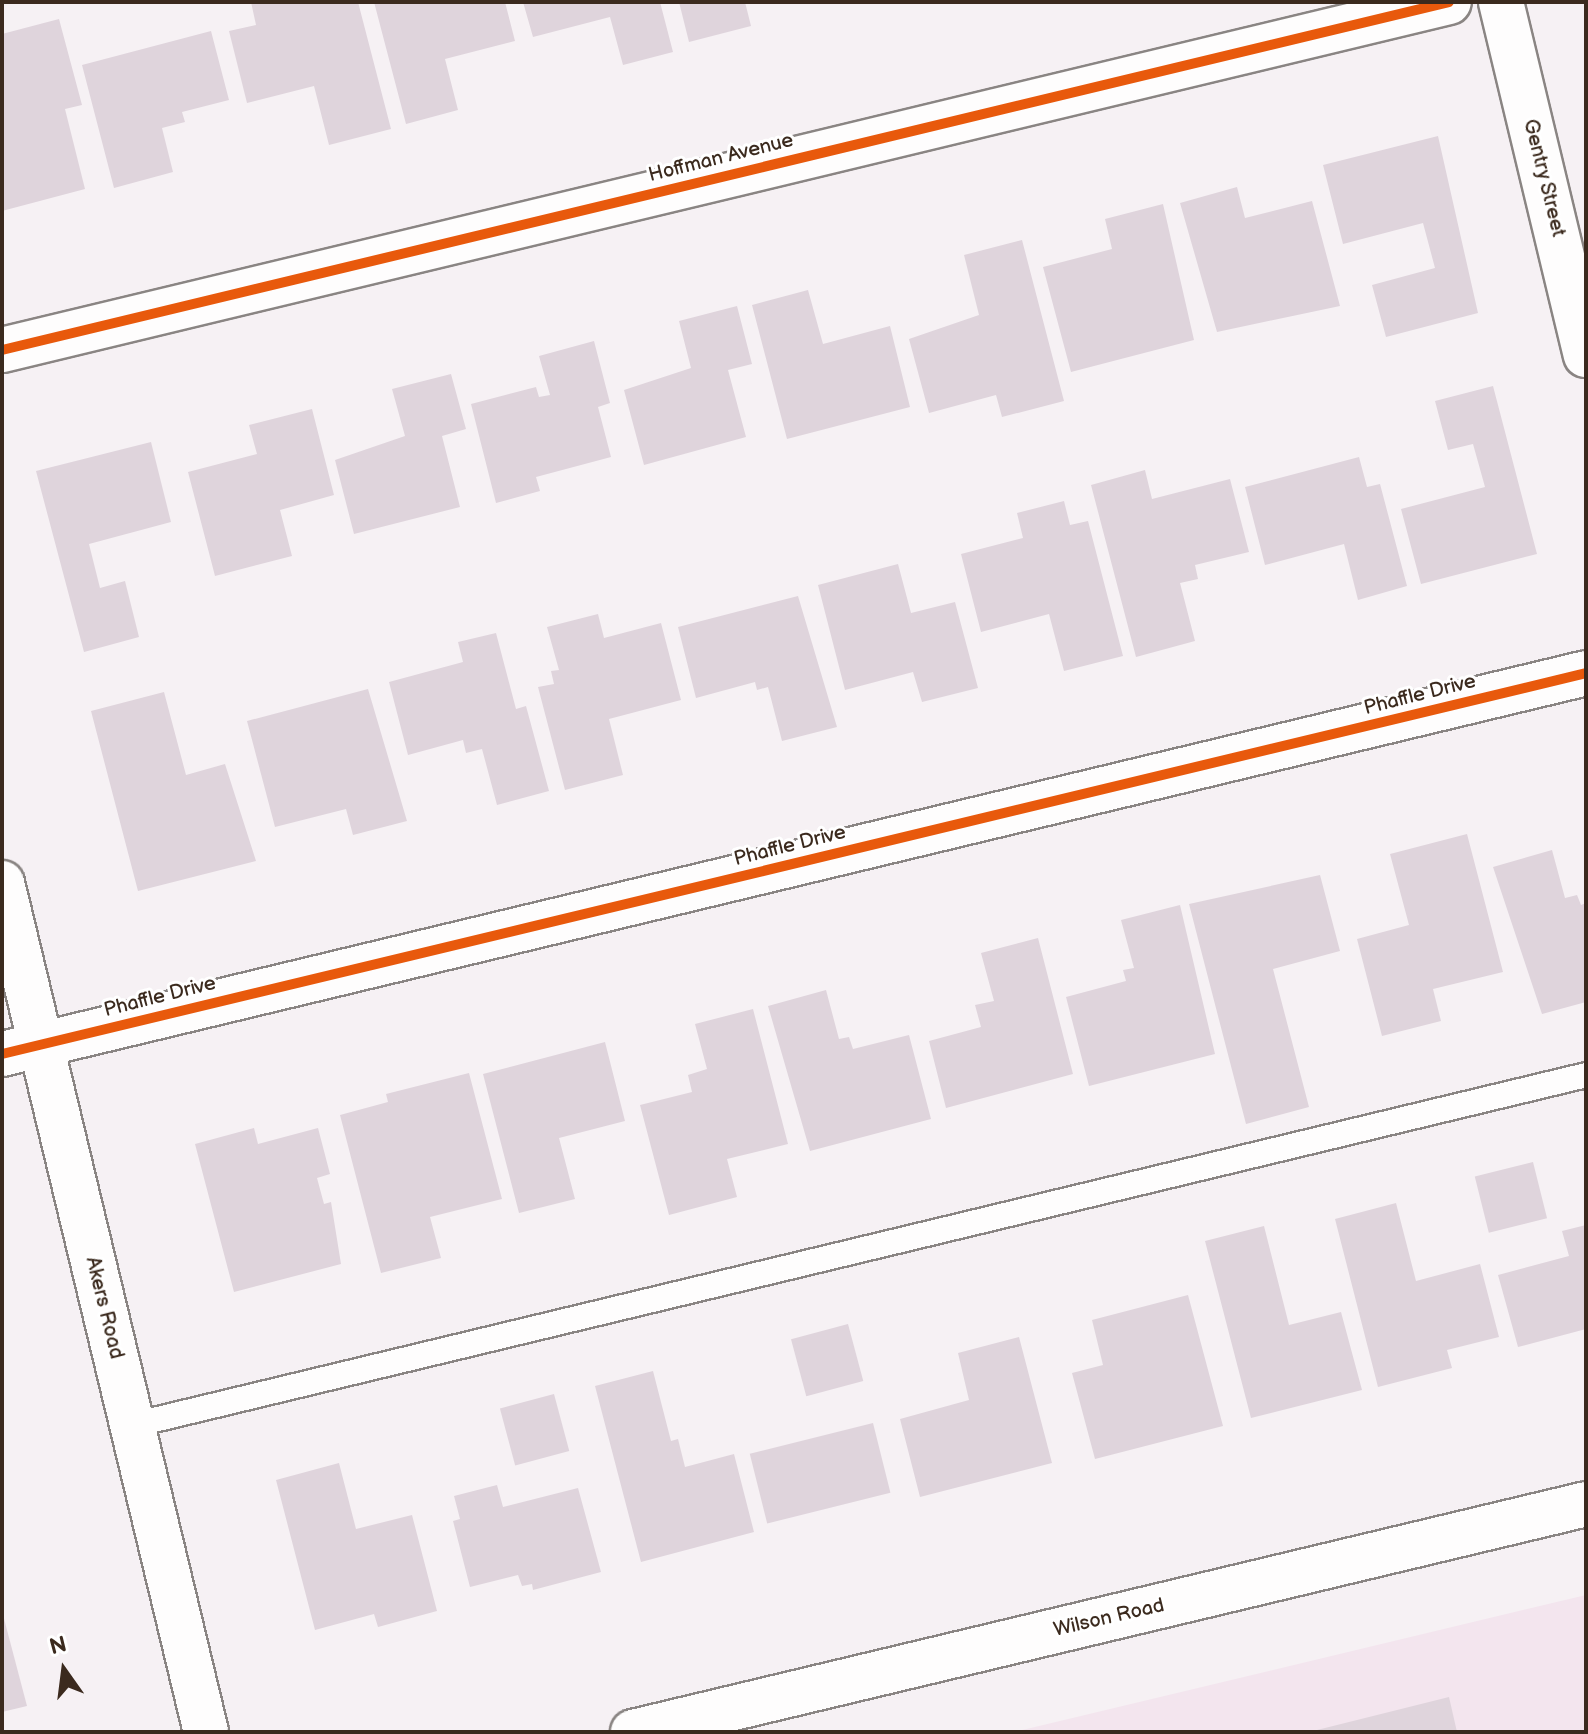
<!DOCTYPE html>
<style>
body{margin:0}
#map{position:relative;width:1588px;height:1734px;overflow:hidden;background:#f6f1f4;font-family:"Balsamiq Sans",sans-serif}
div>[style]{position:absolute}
.built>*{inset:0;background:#f3e5ee}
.building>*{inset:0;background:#dfd4dc;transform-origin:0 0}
.roads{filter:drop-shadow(2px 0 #8a8583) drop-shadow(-2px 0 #8a8583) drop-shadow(0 2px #8a8583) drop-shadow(0 -2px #8a8583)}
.lane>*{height:24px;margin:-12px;padding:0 12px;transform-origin:12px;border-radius:12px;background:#fefdfd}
.street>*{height:44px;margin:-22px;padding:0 22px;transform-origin:22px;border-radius:22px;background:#fefdfd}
.secondary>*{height:44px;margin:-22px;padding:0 22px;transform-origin:22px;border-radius:22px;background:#fefdfd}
.cycleway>*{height:10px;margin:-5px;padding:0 5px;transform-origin:5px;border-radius:5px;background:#e8590c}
span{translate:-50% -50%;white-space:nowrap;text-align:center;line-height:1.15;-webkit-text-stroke:6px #fff;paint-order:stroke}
.street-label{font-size:20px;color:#3b2a1e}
.frame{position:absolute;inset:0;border:4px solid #3b2a1e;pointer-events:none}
.north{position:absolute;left:24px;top:1630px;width:80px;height:80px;-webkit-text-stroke:6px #fff;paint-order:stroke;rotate:346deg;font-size:22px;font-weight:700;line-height:32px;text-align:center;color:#3b2a1e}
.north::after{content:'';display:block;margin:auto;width:28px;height:36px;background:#3b2a1e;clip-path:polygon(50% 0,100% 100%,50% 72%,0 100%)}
</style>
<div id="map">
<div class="built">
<div style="clip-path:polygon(1586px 1595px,1586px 1732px,1014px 1732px)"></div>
</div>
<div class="building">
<div style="clip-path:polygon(251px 2px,358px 2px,391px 129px,329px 145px,314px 86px,247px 103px,229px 31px,256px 25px)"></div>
<div style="clip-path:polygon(374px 2px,505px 2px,515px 41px,445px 59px,458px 110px,406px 124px)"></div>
<div style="clip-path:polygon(523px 2px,660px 2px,673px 52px,623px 65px,610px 17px,533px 37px)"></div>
<div style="clip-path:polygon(679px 2px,745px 2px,751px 26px,689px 42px)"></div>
<div style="clip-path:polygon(59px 19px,82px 105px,65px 109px,85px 189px,2px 211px,2px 34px)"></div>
<div style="clip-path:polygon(211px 31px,229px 100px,182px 112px,185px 122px,162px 128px,173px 172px,114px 188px,82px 65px)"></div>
<div style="clip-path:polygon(1438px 136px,1478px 313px,1386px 337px,1372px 285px,1435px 268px,1423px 223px,1343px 244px,1323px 165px)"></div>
<div style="clip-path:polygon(1237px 187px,1245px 218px,1312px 201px,1340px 306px,1217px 332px,1180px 203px)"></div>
<div style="clip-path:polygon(1163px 204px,1194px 340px,1071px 372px,1043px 267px,1112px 249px,1105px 219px)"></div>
<div style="clip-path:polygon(1022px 240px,1064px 401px,1002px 417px,996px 395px,929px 413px,909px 339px,979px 315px,964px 255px)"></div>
<div style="clip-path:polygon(808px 290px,823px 344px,890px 326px,910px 407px,787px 439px,752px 305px)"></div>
<div style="clip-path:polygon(737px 306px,752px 364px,728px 370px,746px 437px,644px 465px,624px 390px,691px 368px,679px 321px)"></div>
<div style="clip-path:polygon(594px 341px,610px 403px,598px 407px,611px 457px,536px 477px,540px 491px,496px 503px,471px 404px,536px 387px,539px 397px,550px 395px,539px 356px)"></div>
<div style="clip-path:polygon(451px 374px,466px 429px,442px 436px,460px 507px,354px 534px,335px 460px,405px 436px,392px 389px)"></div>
<div style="clip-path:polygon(1493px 386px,1537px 554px,1421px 584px,1401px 509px,1485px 487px,1473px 444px,1448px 450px,1435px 401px)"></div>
<div style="clip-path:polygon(312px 409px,334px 495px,280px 510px,292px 556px,215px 576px,188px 472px,257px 454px,249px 425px)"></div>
<div style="clip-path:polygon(151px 442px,171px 522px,89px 544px,100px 588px,125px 581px,139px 637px,84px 652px,36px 471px)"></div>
<div style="clip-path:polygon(1359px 457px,1367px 487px,1380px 484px,1407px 586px,1358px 600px,1344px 544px,1265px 565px,1245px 487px)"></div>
<div style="clip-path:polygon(1145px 470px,1152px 499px,1230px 479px,1249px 552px,1195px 565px,1198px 579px,1180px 583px,1195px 641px,1136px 657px,1091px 485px)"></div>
<div style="clip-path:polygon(1064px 501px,1070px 525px,1088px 521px,1123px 656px,1064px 671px,1049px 614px,981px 632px,961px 554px,1023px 538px,1017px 513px)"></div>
<div style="clip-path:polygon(898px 564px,911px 613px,955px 602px,978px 688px,922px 702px,913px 672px,845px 690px,818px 585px)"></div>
<div style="clip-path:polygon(798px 596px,837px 727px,782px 741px,768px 687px,757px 690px,755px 682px,696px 698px,678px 627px)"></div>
<div style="clip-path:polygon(598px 614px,604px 638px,661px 623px,681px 700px,609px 719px,623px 775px,565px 790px,538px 687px,554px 684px,551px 671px,559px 670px,547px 627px)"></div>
<div style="clip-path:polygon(496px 633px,516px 709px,526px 706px,549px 791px,497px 805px,482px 749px,466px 753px,463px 740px,408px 755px,389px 682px,463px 662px,458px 642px)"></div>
<div style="clip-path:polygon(368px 689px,407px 821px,353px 835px,346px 809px,275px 827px,247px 721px)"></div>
<div style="clip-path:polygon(164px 692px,186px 775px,225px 764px,256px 861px,138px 891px,91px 711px)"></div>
<div style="clip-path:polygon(1467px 834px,1503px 972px,1433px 989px,1441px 1021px,1382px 1036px,1357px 939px,1409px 925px,1390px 854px)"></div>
<div style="clip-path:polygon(1552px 850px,1565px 898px,1577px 895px,1581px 905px,1586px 903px,1586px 1002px,1542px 1014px,1493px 867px)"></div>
<div style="clip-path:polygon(1320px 875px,1340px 951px,1273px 969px,1309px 1107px,1246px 1124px,1189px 904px)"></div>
<div style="clip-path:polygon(1180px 905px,1215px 1054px,1089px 1086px,1066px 997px,1126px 981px,1123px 970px,1134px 968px,1121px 920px)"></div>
<div style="clip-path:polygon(1038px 938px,1073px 1074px,946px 1108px,929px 1041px,981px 1027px,975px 1005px,994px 1001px,981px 953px)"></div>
<div style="clip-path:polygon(826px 990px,839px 1039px,849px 1037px,853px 1049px,909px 1035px,931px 1119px,810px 1151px,768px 1006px)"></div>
<div style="clip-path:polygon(753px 1009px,788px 1144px,727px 1159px,737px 1197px,669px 1215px,640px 1105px,692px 1092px,688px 1075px,707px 1069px,695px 1024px)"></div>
<div style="clip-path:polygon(605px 1042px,625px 1121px,559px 1138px,575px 1199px,519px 1213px,483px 1074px)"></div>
<div style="clip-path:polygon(469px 1073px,502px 1199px,430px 1217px,441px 1258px,381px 1273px,340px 1115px,388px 1102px,386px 1094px)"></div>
<div style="clip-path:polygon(254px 1128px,258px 1144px,318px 1128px,330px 1174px,317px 1178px,324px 1204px,331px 1202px,341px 1264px,234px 1292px,195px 1144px)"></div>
<div style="left:1533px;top:1162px;width:58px;height:60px;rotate:76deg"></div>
<div style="clip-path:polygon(1396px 1203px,1416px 1281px,1480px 1264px,1499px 1337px,1447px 1350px,1452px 1368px,1378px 1387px,1335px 1219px)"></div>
<div style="clip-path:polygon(1586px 1225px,1586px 1329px,1518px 1347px,1498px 1275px,1569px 1256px,1562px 1231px)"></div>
<div style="clip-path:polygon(1264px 1226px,1289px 1325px,1341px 1312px,1362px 1390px,1251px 1418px,1205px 1241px)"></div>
<div style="clip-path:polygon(1188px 1295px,1223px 1426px,1095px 1459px,1072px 1373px,1103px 1365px,1092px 1320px)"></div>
<div style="left:848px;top:1324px;width:59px;height:59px;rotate:75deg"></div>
<div style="clip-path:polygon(1019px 1337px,1052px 1463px,920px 1497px,900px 1419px,969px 1400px,958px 1353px)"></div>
<div style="clip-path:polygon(653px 1371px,671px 1441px,678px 1439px,685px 1467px,734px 1454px,754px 1532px,641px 1562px,595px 1386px)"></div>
<div style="left:554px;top:1394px;width:59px;height:56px;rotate:75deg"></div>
<div style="left:873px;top:1423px;width:72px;height:127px;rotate:76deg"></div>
<div style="clip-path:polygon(339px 1463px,356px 1529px,412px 1515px,437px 1611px,378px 1627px,374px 1614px,315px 1630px,276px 1480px)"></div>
<div style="clip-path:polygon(497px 1485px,503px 1507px,578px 1488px,601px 1572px,533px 1590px,532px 1584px,522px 1586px,518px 1575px,470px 1587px,453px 1521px,460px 1519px,454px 1496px)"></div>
<div style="clip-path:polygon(2px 1611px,27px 1706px,2px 1712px)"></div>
<div style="clip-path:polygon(1449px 1697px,1457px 1732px,1313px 1732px,1313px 1731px)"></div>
</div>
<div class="roads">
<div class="lane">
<div style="left:133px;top:1425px;width:1495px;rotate:-13.54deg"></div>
</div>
<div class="street">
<div style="left:1501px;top:2px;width:363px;rotate:76.5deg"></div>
<div style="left:2px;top:350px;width:1488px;rotate:-13.52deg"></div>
<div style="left:2px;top:1054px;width:1629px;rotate:-13.52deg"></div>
</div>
<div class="secondary">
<div style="left:2px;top:883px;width:873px;rotate:76.49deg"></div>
<div style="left:633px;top:1732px;width:980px;rotate:-13.45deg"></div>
</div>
</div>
<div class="cycleway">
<div style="left:2px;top:350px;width:1488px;rotate:-13.52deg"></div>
<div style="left:2px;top:1054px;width:1629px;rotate:-13.52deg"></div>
</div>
<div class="street-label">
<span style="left:721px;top:158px;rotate:-14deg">Hoffman Avenue</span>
<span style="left:1544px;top:178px;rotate:76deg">Gentry Street</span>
<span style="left:1420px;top:695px;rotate:-14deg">Phaffle Drive</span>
<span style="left:790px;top:846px;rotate:-14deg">Phaffle Drive</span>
<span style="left:160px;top:997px;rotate:-14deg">Phaffle Drive</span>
<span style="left:104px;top:1308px;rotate:76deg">Akers Road</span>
<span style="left:1109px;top:1618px;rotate:-13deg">Wilson Road</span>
</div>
<div class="frame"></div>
<div class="north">N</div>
</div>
